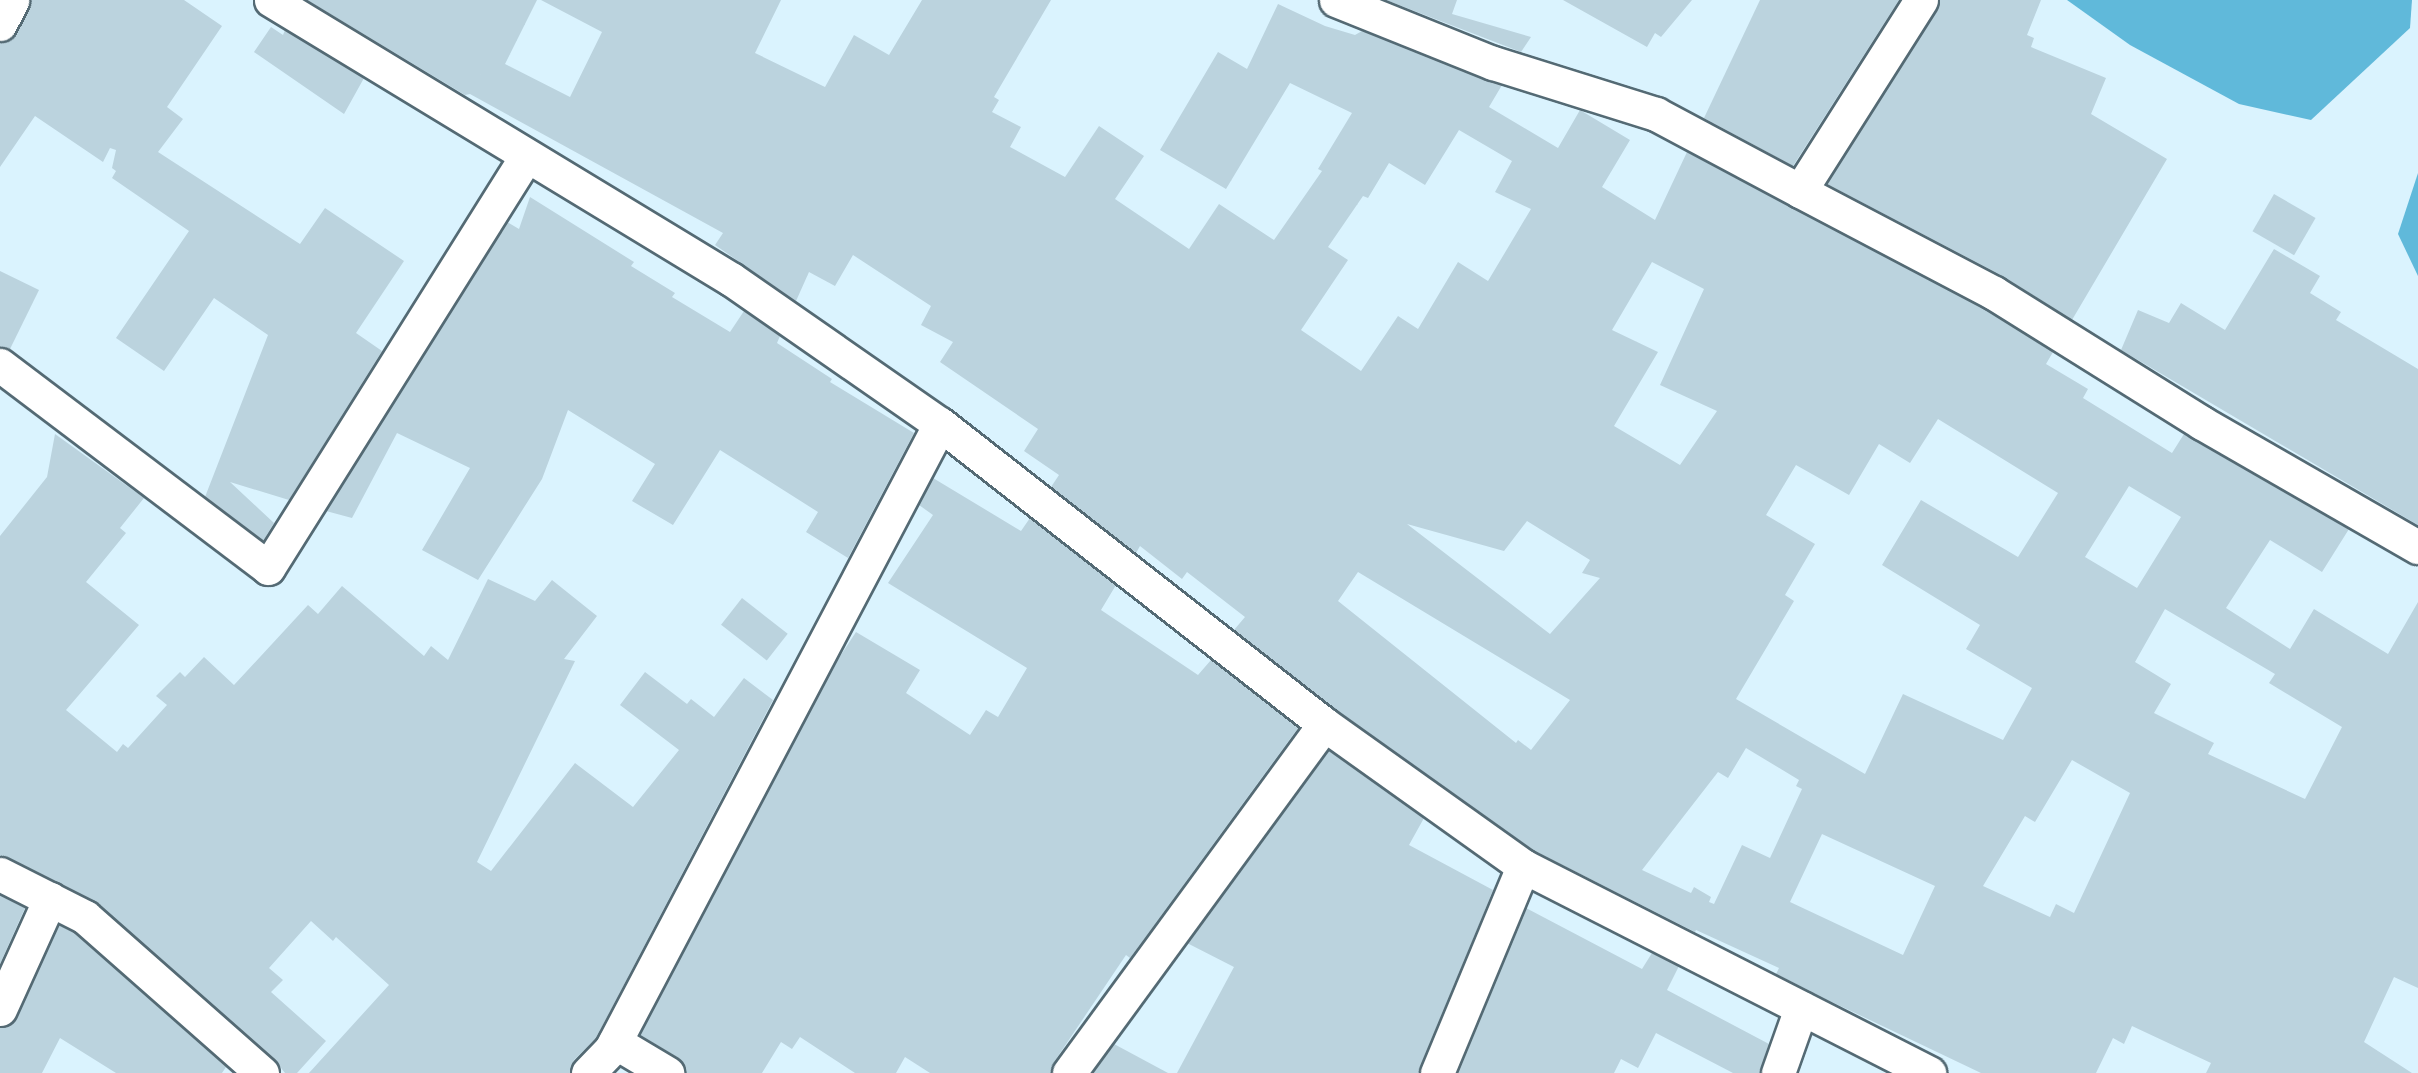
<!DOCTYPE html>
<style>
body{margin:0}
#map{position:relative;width:2418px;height:1073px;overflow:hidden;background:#daf3fe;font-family:"DejaVu Sans",sans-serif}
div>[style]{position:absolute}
.water>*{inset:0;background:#60b9da}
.building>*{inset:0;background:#bbd3de;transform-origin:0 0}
.roads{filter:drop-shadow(2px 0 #546a74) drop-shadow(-2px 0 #546a74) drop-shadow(0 2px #546a74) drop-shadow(0 -2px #546a74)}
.street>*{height:33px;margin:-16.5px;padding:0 16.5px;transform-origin:16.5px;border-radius:16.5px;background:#fff}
.secondary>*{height:33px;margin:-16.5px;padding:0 16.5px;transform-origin:16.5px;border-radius:16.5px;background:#fff}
span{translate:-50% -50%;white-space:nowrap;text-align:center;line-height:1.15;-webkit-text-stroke:4.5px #daf3fe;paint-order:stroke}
</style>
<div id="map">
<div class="water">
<div style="clip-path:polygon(2067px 0,2412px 0,2410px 28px,2311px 120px,2239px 104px,2130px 45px)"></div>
<div style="clip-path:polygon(2418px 173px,2418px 276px,2398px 234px)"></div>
</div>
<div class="building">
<div style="clip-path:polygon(31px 0,184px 0,222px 26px,167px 107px,183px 119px,158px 152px,300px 244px,325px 208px,404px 261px,356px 333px,382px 351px,289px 500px,230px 482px,274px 523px,263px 541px,205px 497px,268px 335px,214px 298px,164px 371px,116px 338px,189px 231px,112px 178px,116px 171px,112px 168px,116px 150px,110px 148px,103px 162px,35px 116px,0 167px,0 43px,16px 33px)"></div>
<div style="clip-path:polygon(evenodd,307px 0,537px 0,505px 64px,570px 97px,602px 32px,541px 0,781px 0,755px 53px,825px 87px,854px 35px,889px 55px,922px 0,1051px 0,994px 97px,999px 100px,992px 112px,1021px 127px,1010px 147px,1065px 177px,1099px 126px,1144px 156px,1115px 199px,1189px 249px,1219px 204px,1274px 240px,1322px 171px,1318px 169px,1352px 113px,1290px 83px,1226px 189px,1160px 150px,1218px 52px,1247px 69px,1278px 4px,1325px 26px,1355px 35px,1362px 31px,1502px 85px,1489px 107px,1558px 148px,1580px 110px,1630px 140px,1602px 187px,1655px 220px,1687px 152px,1985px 309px,2053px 352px,2046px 364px,2088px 389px,2083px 398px,2172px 453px,2184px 434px,2349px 529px,2322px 572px,2270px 540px,2226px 608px,2290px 649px,2314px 609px,2388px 654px,2418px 602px,2418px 988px,2394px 977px,2364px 1042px,2412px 1073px,2206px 1073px,2211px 1063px,2132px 1026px,2124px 1044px,2113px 1038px,2096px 1073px,1981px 1073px,1830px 1001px,1776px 974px,1779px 968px,1696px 930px,1695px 932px,1533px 850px,1335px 709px,1234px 630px,1245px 617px,1187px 572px,1182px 579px,1140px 546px,1136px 553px,1051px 487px,1059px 475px,1024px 451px,1038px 429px,940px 362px,953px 342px,921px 325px,931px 306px,853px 255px,835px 286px,809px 272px,796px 301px,715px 245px,723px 233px,470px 94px,465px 95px,307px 0,1459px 130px,1512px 161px,1495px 192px,1531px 209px,1488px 281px,1458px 262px,1418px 329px,1398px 316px,1361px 371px,1301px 330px,1348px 260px,1328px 247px,1363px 196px,1368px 198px,1389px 163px,1425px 185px,1459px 130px,307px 0,1652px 262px,1704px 289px,1660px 385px,1717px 411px,1680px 465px,1614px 426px,1658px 352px,1612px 330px,1652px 262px,307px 0,1938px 419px,2058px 493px,2018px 557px,1921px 500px,1882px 565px,1980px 625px,1966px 649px,2032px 688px,2003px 740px,1903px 694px,1865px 774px,1736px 699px,1794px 601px,1785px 595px,1815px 544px,1766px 515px,1796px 465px,1849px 495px,1879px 444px,1910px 463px,1938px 419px,307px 0,2129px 486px,2181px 517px,2137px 588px,2085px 557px,2129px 486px,307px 0,1527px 521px,1590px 560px,1582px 573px,1600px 578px,1550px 634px,1407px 524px,1504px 551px,1527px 521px,307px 0,1358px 572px,1570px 700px,1531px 750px,1518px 740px,1516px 743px,1338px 601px,1358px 572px,307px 0,2165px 609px,2275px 674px,2269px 683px,2342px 727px,2305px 799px,2208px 754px,2214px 743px,2154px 713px,2171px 684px,2135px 662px,2165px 609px,307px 0,1746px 748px,1799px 780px,1796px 786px,1802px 789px,1770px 858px,1742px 845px,1714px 904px,1709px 902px,1711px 897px,1694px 887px,1691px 893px,1642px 870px,1718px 772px,1728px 778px,1746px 748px,307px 0,2072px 760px,2130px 793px,2074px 913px,2056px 904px,2050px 917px,1983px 886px,2025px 816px,2035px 822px,2072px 760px,307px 0,1822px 834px,1935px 886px,1903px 955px,1790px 902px,1822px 834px)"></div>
<div style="clip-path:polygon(1386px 0,1457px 0,1452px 14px,1531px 37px,1521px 52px)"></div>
<div style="clip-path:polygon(1563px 0,1692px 0,1661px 37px,1655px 33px,1647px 47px)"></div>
<div style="clip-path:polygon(1760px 0,1899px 0,1793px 166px,1704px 118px)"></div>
<div style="clip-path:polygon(1940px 0,2041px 0,2027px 35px,2034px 38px,2031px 47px,2106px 78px,2091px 114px,2167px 159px,2072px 320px,2003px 276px,1827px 184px)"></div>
<div style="clip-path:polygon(271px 27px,283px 35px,285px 30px,364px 78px,344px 114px,254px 52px)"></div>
<div style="left:2274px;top:194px;width:48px;height:43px;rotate:30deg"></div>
<div style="clip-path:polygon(530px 197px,634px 262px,631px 266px,675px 293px,672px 297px,730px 332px,744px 311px,780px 336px,777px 343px,832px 379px,830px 382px,914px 433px,848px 558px,806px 532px,818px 512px,720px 450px,673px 525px,632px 501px,655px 464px,568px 410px,542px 479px,478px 580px,422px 550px,470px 468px,397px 433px,352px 518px,326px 511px,507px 222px,519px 229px)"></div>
<div style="clip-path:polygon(2274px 249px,2320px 276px,2310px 293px,2341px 312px,2336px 320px,2418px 369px,2418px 525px,2121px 350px,2138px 310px,2169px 323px,2181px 303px,2225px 330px)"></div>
<div style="clip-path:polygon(0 271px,39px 290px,10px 349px,0 347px)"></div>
<div style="clip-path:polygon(55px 434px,144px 498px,120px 528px,126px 533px,86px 582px,139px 625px,66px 710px,117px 752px,123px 744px,128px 748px,167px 705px,156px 696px,180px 672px,185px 677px,204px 657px,234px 685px,308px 605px,318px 614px,342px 586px,424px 656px,431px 646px,448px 660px,488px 579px,535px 601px,552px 580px,597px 616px,564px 659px,575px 661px,477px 862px,491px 871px,575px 763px,633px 807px,679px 750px,620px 705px,645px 672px,687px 704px,691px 699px,714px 717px,744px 678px,773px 700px,596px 1038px,574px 1060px,570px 1073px,309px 1073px,389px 985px,336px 937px,333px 941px,311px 921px,269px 968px,283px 980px,271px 992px,326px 1041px,297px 1073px,285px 1073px,274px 1059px,97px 903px,0 855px,0 536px,47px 477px)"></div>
<div style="clip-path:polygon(933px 478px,1021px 531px,1030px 518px,1116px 585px,1101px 610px,1198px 675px,1211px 660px,1298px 728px,1130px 958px,1126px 955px,1054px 1062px,1051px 1073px,930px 1073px,905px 1057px,896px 1073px,855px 1073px,800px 1037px,792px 1049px,781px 1042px,762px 1073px,686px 1073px,677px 1057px,640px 1035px,833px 667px,856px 632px,920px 670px,906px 693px,970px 735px,986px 710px,998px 717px,1027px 668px,888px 583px,933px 515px,919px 505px)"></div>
<div style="left:742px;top:598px;width:58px;height:34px;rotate:38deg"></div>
<div style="clip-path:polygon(1328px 750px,1424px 818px,1409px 845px,1493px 890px,1419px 1073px,1177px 1073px,1234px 967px,1187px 943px)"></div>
<div style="clip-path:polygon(0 895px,25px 908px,0 964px)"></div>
<div style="clip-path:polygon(1526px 908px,1642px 969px,1652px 953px,1679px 966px,1667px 990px,1769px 1044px,1760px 1073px,1733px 1073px,1656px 1033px,1638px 1068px,1621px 1059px,1614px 1073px,1457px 1073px)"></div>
<div style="clip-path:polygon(59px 925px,74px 933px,226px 1067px,222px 1073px,116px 1073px,60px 1038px,42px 1073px,0 1073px,0 1027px,10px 1025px,17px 1017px)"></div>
<div style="clip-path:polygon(1114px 1044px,1168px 1073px,1092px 1073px)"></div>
</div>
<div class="roads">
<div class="street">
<div style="left:1336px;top:0;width:169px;rotate:21.9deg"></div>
<div style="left:1493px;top:63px;width:171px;rotate:17.4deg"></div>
<div style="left:1656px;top:114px;width:163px;rotate:28.1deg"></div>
<div style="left:1921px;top:0;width:226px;rotate:122.4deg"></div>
<div style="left:1800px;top:191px;width:219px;rotate:27.7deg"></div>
<div style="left:1994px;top:293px;width:245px;rotate:32deg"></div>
<div style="left:2202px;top:423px;width:249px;rotate:29.9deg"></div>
<div style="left:0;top:24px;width:27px;rotate:-63deg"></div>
<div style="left:0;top:365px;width:336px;rotate:37.1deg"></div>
<div style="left:268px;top:568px;width:485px;rotate:-57.9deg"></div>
<div style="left:0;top:874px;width:95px;rotate:26.8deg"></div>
<div style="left:85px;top:917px;width:236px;rotate:41.4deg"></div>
<div style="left:0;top:1009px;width:121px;rotate:-65.6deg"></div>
<div style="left:615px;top:1042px;width:61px;rotate:30.8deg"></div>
<div style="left:588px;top:1073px;width:33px;rotate:-46deg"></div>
<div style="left:611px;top:1049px;width:706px;rotate:-62.24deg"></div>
<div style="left:1069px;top:1073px;width:432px;rotate:-53.8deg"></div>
<div style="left:1437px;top:1073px;width:224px;rotate:-67.4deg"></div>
<div style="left:1778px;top:1073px;width:69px;rotate:-70.5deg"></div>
</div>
<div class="secondary">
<div style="left:271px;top:0;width:538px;rotate:31.24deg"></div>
<div style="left:731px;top:279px;width:254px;rotate:34.8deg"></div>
<div style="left:940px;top:424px;width:487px;rotate:38deg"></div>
<div style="left:1324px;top:724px;width:244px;rotate:35.5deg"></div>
<div style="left:1523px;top:866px;width:456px;rotate:27deg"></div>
</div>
</div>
</div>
